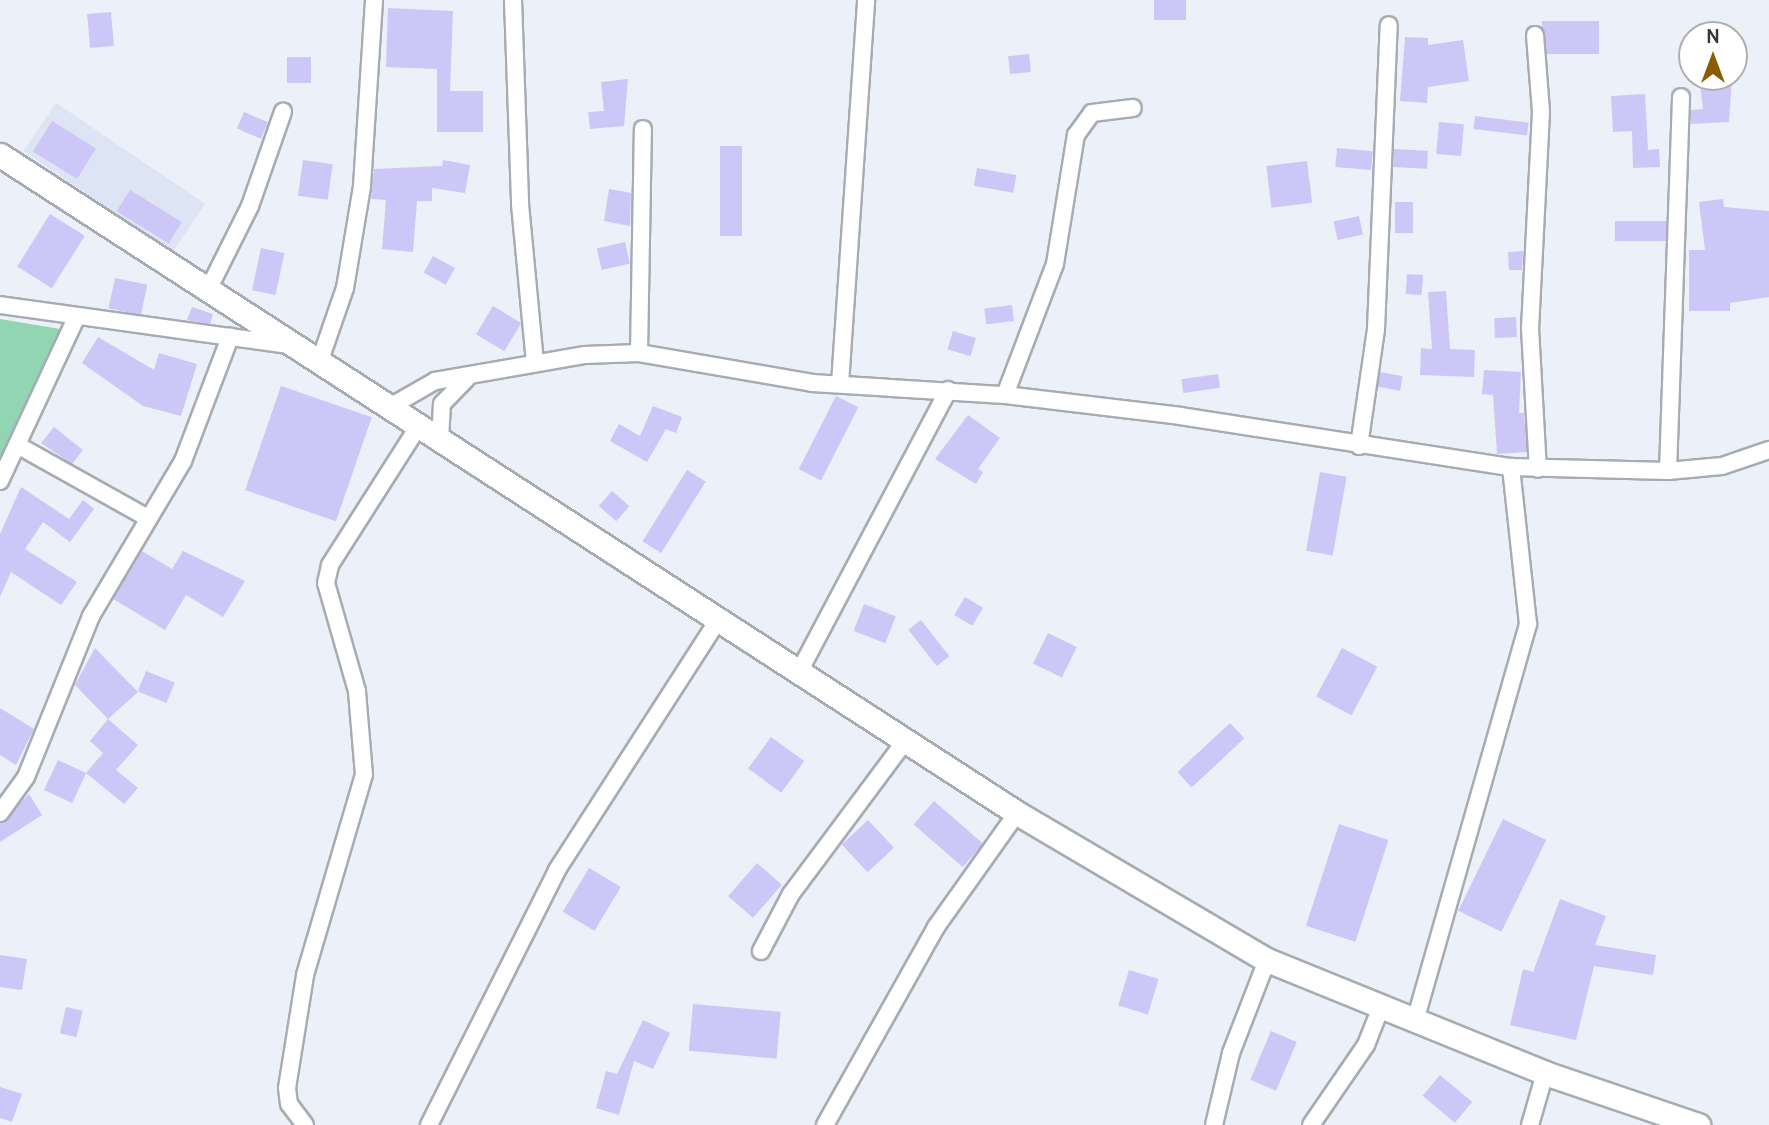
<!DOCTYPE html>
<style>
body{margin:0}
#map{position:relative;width:1769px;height:1125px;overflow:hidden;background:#ebf0f9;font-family:Cabin,sans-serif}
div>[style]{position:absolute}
.built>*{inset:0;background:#dde4f4;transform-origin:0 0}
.green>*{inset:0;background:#91d5b3}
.building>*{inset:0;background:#cdc7f8;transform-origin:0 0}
.roads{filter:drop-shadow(2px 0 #a7abb4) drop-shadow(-2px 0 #a7abb4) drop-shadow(0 2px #a7abb4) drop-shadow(0 -2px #a7abb4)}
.street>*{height:16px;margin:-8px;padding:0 8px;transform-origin:8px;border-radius:8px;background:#fff}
.secondary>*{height:23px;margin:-11.5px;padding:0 11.5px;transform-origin:11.5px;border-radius:11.5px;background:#fff}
span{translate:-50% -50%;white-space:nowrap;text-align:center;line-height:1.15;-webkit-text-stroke:5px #fff;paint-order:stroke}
.north{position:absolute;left:1678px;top:21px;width:70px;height:70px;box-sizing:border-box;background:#fff;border:2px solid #afafb1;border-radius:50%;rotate:0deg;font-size:19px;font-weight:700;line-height:28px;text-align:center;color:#36383b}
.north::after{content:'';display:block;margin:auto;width:24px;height:32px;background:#885e00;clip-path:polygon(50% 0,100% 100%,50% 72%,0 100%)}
</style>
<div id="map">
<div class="built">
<div style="left:56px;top:103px;width:180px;height:58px;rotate:34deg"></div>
</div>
<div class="green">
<div style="clip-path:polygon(0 319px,66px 330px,0 476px)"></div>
</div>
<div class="building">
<div style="left:1154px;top:0;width:32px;height:20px"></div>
<div style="clip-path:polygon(388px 8px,453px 11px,450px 91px,483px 91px,483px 132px,437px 132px,437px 69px,386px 67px)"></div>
<div style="left:111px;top:12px;width:34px;height:24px;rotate:85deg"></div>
<div style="left:1542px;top:21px;width:57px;height:33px"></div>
<div style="clip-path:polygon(1405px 37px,1428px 38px,1428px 45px,1463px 40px,1469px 81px,1428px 87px,1427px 103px,1400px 101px)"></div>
<div style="left:1029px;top:54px;width:18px;height:21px;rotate:84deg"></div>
<div style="left:311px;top:57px;width:26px;height:24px;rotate:90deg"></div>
<div style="clip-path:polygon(1699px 77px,1732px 77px,1729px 122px,1691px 124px,1691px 110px,1703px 109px)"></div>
<div style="clip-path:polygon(628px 79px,624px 126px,590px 129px,588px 112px,604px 111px,601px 82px)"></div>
<div style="clip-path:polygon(1645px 94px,1648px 150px,1659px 149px,1660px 167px,1633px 168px,1632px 131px,1613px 132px,1611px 96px)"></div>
<div style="left:244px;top:112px;width:26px;height:18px;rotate:23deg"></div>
<div style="left:1475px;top:116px;width:54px;height:13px;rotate:7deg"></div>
<div style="left:52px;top:121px;width:52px;height:36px;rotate:32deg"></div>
<div style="left:1439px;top:122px;width:25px;height:32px;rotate:5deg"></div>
<div style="left:720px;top:146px;width:22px;height:90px"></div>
<div style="left:1337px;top:148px;width:36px;height:19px;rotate:5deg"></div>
<div style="left:1394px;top:149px;width:34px;height:18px;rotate:3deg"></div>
<div style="left:303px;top:160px;width:30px;height:36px;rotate:8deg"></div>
<div style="clip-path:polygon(443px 160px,470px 165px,465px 193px,432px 188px,432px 201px,417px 201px,413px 252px,382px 249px,386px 200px,371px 199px,374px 169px,442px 166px)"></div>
<div style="left:1307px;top:161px;width:42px;height:41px;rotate:83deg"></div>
<div style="left:977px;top:168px;width:40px;height:18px;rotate:10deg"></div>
<div style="clip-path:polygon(609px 189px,631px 193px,630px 226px,604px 221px)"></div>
<div style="left:130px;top:190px;width:61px;height:25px;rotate:32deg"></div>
<div style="clip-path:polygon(1723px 199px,1724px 207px,1769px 211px,1769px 297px,1730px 303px,1730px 311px,1689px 311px,1689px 250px,1705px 250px,1699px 202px)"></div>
<div style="left:1395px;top:202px;width:18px;height:31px"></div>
<div style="left:50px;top:214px;width:41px;height:62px;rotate:32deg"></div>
<div style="left:1359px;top:216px;width:19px;height:26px;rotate:78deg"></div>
<div style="left:1615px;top:221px;width:51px;height:20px"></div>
<div style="left:625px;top:242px;width:22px;height:29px;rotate:77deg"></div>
<div style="left:261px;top:248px;width:24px;height:43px;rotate:12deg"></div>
<div style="clip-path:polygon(1523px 251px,1522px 270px,1509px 270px,1508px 252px)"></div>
<div style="left:433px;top:256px;width:25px;height:19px;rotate:29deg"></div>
<div style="left:1407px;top:274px;width:16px;height:20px;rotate:4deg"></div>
<div style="left:115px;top:278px;width:33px;height:31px;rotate:12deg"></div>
<div style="clip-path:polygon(1446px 291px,1450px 349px,1475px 350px,1474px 377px,1420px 375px,1421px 348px,1432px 349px,1428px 292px)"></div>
<div style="left:1012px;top:305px;width:16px;height:28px;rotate:83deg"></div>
<div style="left:493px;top:306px;width:33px;height:33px;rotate:31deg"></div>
<div style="clip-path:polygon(192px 307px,213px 314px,210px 324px,187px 320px)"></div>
<div style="left:1516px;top:317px;width:20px;height:22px;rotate:87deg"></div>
<div style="left:953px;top:331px;width:24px;height:19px;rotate:17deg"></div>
<div style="clip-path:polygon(98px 337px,154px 370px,159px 353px,197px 364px,181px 416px,143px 406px,82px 363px)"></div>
<div style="clip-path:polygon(1484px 370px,1521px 372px,1519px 413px,1524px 413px,1527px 452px,1497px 454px,1493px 395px,1482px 394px)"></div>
<div style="left:1380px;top:372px;width:23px;height:15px;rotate:10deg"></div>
<div style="left:1218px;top:374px;width:14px;height:37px;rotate:82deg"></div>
<div style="left:281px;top:386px;width:96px;height:110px;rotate:19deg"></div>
<div style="left:836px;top:396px;width:25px;height:82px;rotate:27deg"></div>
<div style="clip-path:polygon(653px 406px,682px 417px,676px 433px,666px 429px,647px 462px,610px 441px,619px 424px,640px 436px)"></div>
<div style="clip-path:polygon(968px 415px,1000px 438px,978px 469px,983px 472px,976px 484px,935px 459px)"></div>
<div style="clip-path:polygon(54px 427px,83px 450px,72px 464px,41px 443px)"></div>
<div style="left:687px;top:470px;width:22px;height:84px;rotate:32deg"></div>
<div style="left:1320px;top:472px;width:27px;height:80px;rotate:10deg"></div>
<div style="clip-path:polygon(21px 487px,69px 519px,83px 500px,94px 509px,70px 542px,43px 522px,25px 549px,77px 582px,61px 605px,11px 572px,0 597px,0 534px)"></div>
<div style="left:612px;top:491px;width:23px;height:20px;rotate:41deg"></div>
<div style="clip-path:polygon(142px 551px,172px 569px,183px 551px,245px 581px,223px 617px,186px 595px,165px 630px,113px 599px)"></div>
<div style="left:965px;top:597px;width:21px;height:21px;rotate:31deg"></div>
<div style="left:864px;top:604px;width:34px;height:29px;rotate:21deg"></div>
<div style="left:921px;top:620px;width:46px;height:16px;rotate:52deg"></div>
<div style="left:1048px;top:633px;width:32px;height:34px;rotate:26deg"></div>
<div style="clip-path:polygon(95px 648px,138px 692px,108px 719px,75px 685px)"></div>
<div style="left:1342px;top:648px;width:40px;height:55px;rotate:28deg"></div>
<div style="left:146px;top:671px;width:31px;height:22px;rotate:22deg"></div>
<div style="clip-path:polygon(0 708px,34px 729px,16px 765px,0 755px)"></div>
<div style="clip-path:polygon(108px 719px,138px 745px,116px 770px,138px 788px,124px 804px,86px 773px,103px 753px,90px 741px)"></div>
<div style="left:1230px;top:723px;width:21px;height:72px;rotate:47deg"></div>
<div style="left:771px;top:737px;width:41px;height:39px;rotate:36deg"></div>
<div style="left:58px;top:760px;width:31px;height:33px;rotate:25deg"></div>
<div style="clip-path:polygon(29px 794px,42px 815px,0 842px,0 823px)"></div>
<div style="left:934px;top:801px;width:65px;height:31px;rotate:41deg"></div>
<div style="left:1503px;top:819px;width:48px;height:102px;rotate:26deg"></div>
<div style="left:868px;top:820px;width:38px;height:36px;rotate:47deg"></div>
<div style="left:1339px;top:824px;width:52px;height:107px;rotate:18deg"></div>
<div style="left:757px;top:863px;width:33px;height:44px;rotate:41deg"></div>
<div style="left:589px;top:868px;width:37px;height:51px;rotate:31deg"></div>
<div style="clip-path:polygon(1560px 899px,1606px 916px,1595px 945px,1656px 955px,1653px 975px,1594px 966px,1576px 1040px,1510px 1025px,1523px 969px,1533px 972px)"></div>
<div style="clip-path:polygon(0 955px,27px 959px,22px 990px,0 987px)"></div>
<div style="left:1129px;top:970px;width:31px;height:37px;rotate:17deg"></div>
<div style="left:693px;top:1004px;width:88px;height:47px;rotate:5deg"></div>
<div style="left:66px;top:1007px;width:17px;height:27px;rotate:13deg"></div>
<div style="clip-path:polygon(643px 1020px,670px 1033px,653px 1069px,634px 1061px,619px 1115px,596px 1108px,606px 1071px,617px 1074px)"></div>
<div style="left:1271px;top:1031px;width:28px;height:53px;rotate:23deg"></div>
<div style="left:1440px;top:1075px;width:42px;height:27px;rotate:40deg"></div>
<div style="clip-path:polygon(0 1087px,22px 1094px,12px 1122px,0 1118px)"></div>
</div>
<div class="roads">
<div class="street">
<div style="left:513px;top:0;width:204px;rotate:88deg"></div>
<div style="left:520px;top:204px;width:160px;rotate:84.6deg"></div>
<div style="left:1535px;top:35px;width:77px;rotate:85.5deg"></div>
<div style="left:1541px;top:112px;width:216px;rotate:92.9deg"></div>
<div style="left:1530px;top:328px;width:141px;rotate:86.8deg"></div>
<div style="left:208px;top:290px;width:94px;rotate:-63.4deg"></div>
<div style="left:250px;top:206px;width:100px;rotate:-70.7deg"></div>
<div style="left:0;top:305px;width:291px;rotate:7.9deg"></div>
<div style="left:639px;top:353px;width:224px;rotate:-89deg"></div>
<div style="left:319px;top:363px;width:79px;rotate:-70.9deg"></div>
<div style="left:345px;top:288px;width:103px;rotate:-80.5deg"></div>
<div style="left:362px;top:186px;width:186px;rotate:-86.3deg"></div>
<div style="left:840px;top:384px;width:385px;rotate:-86.1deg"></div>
<div style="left:1005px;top:395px;width:140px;rotate:-69.1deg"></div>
<div style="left:1055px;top:264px;width:131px;rotate:-80.8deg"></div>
<div style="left:1076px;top:135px;width:27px;rotate:-54deg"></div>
<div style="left:1092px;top:113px;width:41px;rotate:-7deg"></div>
<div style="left:388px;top:408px;width:54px;rotate:-29.9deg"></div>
<div style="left:435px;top:381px;width:151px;rotate:-9.9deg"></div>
<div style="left:584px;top:355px;width:55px;rotate:-2.1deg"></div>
<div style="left:639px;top:353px;width:176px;rotate:9.8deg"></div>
<div style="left:812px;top:383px;width:193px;rotate:3.6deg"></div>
<div style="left:1005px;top:395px;width:176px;rotate:6.8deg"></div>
<div style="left:1180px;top:416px;width:335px;rotate:8.8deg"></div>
<div style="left:1511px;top:467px;width:157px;rotate:1.5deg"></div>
<div style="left:1668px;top:471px;width:54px;rotate:-5.3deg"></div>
<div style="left:1722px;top:466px;width:50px;rotate:-18.8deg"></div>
<div style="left:440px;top:441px;width:37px;rotate:-87deg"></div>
<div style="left:442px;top:404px;width:35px;rotate:-46deg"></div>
<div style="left:19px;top:446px;width:145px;rotate:29.2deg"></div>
<div style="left:1359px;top:446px;width:118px;rotate:-81.7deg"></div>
<div style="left:1376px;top:329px;width:304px;rotate:-87.6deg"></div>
<div style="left:1668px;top:471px;width:374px;rotate:-88deg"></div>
<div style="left:0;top:481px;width:182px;rotate:-65deg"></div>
<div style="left:799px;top:672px;width:319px;rotate:-62.1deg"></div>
<div style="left:0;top:813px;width:44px;rotate:-54.2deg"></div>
<div style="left:26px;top:777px;width:174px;rotate:-68deg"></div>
<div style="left:91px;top:616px;width:180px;rotate:-59.3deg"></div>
<div style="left:183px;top:461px;width:133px;rotate:-69.2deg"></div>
<div style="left:761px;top:951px;width:64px;rotate:-62.2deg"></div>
<div style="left:791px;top:894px;width:191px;rotate:-53.3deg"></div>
<div style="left:1415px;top:1021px;width:413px;rotate:-74.1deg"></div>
<div style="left:1528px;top:624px;width:158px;rotate:-96.2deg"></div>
<div style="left:305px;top:1125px;width:26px;rotate:-127deg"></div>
<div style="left:289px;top:1104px;width:16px;rotate:-97deg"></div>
<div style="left:287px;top:1088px;width:114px;rotate:-80.9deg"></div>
<div style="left:305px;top:975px;width:209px;rotate:-73.6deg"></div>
<div style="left:364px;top:775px;width:84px;rotate:-94.8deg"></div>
<div style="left:357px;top:691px;width:112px;rotate:-106deg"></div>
<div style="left:326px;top:583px;width:18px;rotate:-77deg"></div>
<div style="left:330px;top:565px;width:164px;rotate:-57.5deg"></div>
<div style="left:429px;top:1125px;width:285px;rotate:-63.3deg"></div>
<div style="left:557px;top:870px;width:297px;rotate:-57.2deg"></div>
<div style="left:825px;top:1125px;width:227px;rotate:-60.7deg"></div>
<div style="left:936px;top:927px;width:140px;rotate:-54.6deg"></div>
<div style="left:1214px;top:1125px;width:74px;rotate:-76.7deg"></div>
<div style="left:1231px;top:1053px;width:100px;rotate:-68.8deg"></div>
<div style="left:1311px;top:1125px;width:97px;rotate:-55.5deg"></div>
<div style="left:1366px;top:1045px;width:41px;rotate:-68.5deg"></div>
<div style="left:1530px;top:1125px;width:54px;rotate:-73.9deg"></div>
</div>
<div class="secondary">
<div style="left:0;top:155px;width:1211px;rotate:32.9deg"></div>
<div style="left:1017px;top:813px;width:290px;rotate:30.5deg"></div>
<div style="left:1267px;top:960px;width:300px;rotate:22.1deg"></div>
<div style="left:1545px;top:1073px;width:162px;rotate:18.8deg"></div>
</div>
</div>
<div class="north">N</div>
</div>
